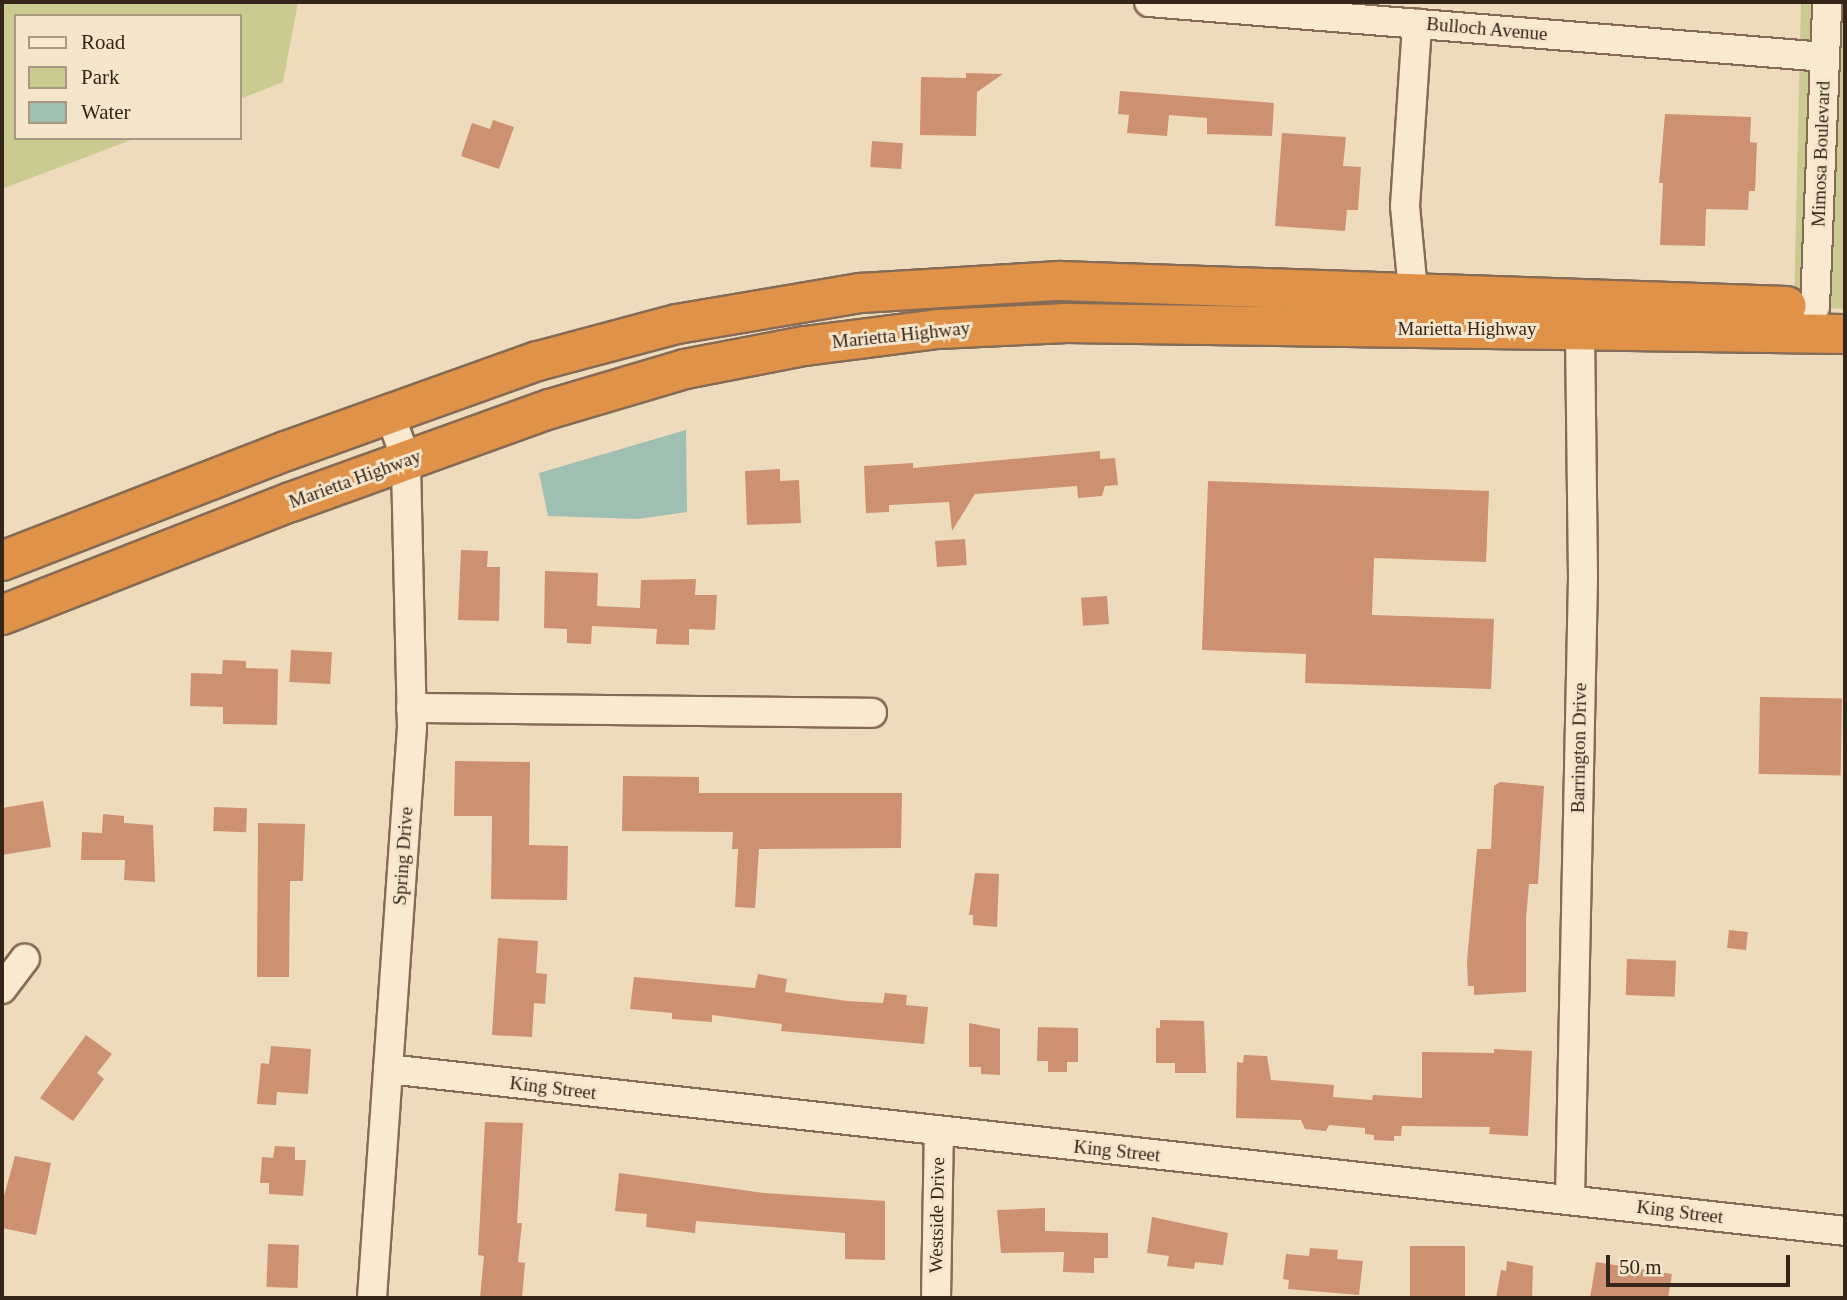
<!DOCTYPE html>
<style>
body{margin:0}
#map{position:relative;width:1847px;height:1300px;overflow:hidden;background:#eedbbc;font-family:"Times New Roman",serif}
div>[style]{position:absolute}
.green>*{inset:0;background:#c9cb90}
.water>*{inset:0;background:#a0bfb3}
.building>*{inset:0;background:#cd9071;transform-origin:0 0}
.roads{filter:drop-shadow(2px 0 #856b55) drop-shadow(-2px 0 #856b55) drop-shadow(0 2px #856b55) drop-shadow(0 -2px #856b55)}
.street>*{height:28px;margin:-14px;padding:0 14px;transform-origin:14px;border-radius:14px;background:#f9e9ce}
.highway>*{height:38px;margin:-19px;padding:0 19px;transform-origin:19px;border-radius:19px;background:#e09249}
span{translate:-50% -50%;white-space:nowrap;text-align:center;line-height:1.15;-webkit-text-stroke:6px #f5e6cb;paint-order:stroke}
.street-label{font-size:19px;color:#34251b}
.frame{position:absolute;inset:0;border:4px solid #34251b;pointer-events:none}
.legend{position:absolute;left:14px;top:14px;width:228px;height:126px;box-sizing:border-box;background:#f5e6cb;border:2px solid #a89985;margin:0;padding:9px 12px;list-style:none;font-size:21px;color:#34251b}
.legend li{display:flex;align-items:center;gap:14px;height:35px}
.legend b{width:35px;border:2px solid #a89985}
.scale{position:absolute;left:1606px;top:1255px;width:184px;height:32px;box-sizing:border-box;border:4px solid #34251b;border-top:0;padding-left:9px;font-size:21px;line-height:24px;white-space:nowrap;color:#34251b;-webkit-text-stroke:5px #f5e6cb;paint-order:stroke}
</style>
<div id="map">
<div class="green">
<div style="clip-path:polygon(2px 2px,298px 2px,283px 82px,240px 99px,240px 16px,16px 16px,16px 138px,136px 138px,2px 189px)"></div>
<div style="clip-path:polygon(1801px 2px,1845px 2px,1845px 309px,1794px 306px)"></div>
</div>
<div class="water">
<div style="clip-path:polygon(686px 430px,687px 512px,638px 519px,548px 516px,539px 473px)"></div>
</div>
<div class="building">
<div style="clip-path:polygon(966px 73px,1003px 74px,977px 92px,976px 136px,920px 135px,921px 77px,966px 78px)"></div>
<div style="clip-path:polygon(1120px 91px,1274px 103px,1272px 136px,1207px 134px,1207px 118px,1169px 115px,1167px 136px,1127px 133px,1129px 115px,1118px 114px)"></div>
<div style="clip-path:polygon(1665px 114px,1751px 117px,1750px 142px,1757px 143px,1755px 191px,1749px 191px,1748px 210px,1706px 209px,1705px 246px,1660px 245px,1663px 183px,1659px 183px)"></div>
<div style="clip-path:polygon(493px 120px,514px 127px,499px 169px,461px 156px,472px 123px,490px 129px)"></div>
<div style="clip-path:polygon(1282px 133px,1346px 137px,1343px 166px,1361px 167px,1358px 210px,1347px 210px,1345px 231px,1275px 226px)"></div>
<div style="left:872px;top:141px;width:31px;height:26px;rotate:4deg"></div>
<div style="clip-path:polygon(1100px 451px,1100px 459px,1115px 458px,1118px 485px,1105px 486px,1102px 496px,1078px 498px,1077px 486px,975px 494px,952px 531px,949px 502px,889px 505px,889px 512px,866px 513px,864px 466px,913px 463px,913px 468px)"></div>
<div style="clip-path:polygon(780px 469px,780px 481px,799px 480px,801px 523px,747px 525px,745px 471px)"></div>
<div style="clip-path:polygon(1208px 481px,1489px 491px,1486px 562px,1374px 558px,1372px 615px,1494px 619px,1491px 689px,1305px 683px,1306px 654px,1202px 650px)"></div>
<div style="left:965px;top:539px;width:26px;height:30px;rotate:86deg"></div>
<div style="clip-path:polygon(461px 550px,488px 551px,487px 567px,500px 567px,499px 621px,458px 620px)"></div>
<div style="clip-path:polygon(545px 571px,598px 573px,597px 606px,640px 608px,641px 580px,696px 579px,695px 595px,717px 595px,715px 630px,689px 629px,689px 645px,656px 644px,657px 629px,592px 626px,591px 644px,567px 643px,567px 629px,544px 628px)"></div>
<div style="left:1107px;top:596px;width:28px;height:26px;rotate:86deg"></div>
<div style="left:291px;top:650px;width:41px;height:32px;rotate:3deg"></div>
<div style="clip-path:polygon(223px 660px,246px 661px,246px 668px,278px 669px,277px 725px,223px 724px,223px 707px,190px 706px,191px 673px,222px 674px)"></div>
<div style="left:1760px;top:697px;width:82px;height:77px;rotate:1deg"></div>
<div style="clip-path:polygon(455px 761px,530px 762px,529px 845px,568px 846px,567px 900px,491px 899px,492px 816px,454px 816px)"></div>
<div style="clip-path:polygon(623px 776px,699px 777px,699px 793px,902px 793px,901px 848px,759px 849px,755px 908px,735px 907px,738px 849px,732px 849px,733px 832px,622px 831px)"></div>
<div style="clip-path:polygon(1500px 782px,1544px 786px,1538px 884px,1529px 884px,1526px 919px,1526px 992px,1474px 995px,1474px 986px,1468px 986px,1467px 961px,1477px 849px,1491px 849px,1494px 786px)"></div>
<div style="clip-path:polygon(43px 801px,51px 847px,2px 855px,2px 808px)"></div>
<div style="left:214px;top:807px;width:33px;height:24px;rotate:2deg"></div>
<div style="clip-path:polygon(103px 814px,124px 816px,124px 823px,153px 825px,155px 882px,124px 880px,125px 860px,81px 860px,82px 832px,102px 833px)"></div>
<div style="clip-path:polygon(258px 823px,305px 824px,303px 881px,290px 881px,289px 977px,257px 977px)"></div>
<div style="clip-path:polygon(975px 873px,999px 874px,997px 927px,973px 925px,973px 915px,969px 915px)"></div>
<div style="left:1729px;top:930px;width:19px;height:18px;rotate:6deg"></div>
<div style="clip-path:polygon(498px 938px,538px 941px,536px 973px,547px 974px,545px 1004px,534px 1003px,532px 1037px,492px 1035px)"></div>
<div style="left:1627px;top:959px;width:49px;height:36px;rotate:2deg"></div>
<div style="clip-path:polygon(758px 974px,787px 979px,785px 992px,847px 1001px,883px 1003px,885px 993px,907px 995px,906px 1005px,928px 1007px,924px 1044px,781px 1031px,782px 1024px,712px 1015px,712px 1022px,672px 1019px,672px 1013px,630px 1009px,634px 977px,755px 988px)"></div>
<div style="clip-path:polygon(1160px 1020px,1204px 1021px,1206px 1073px,1175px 1073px,1175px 1063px,1156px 1063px,1156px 1028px,1160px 1028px)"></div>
<div style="clip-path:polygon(969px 1023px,1000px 1029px,1000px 1075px,981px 1074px,981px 1067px,969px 1067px)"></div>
<div style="clip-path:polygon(1038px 1027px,1078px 1028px,1078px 1062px,1067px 1062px,1067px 1072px,1048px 1072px,1048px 1061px,1037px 1061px)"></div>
<div style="clip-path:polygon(86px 1035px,112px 1054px,97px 1073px,104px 1079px,73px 1121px,40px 1098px)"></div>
<div style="clip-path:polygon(271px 1046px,311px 1049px,308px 1094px,277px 1092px,276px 1105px,257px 1104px,261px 1063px,269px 1064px)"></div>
<div style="clip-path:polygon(1494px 1049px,1532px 1051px,1528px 1136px,1489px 1134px,1490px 1127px,1402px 1126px,1401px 1136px,1394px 1136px,1394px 1141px,1374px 1140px,1374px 1135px,1365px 1134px,1365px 1128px,1329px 1125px,1326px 1131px,1305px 1129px,1301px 1120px,1236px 1118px,1237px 1062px,1243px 1063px,1244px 1055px,1267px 1056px,1271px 1080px,1334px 1085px,1333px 1097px,1372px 1100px,1373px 1095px,1422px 1098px,1422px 1052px,1494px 1053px)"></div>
<div style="clip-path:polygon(485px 1122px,523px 1123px,517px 1223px,522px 1223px,518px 1262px,525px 1263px,522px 1298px,480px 1298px,484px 1256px,478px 1255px)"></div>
<div style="clip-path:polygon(275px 1146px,295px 1147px,295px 1160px,306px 1160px,303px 1196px,269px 1194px,269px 1183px,260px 1183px,262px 1157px,273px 1158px)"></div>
<div style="clip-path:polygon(15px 1156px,51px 1163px,36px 1235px,2px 1228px,2px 1203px)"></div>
<div style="clip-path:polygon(619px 1173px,764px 1193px,885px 1201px,885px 1260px,845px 1259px,845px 1233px,696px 1221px,695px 1233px,646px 1227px,647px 1214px,615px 1211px)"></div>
<div style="clip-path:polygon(1045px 1208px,1045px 1231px,1108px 1233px,1108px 1258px,1094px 1258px,1094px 1273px,1063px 1272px,1064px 1252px,1001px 1253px,997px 1210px)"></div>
<div style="clip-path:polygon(1152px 1217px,1228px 1233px,1223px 1265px,1195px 1262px,1194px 1269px,1167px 1266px,1169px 1256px,1147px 1253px)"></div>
<div style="left:268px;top:1244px;width:31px;height:43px;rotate:2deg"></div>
<div style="left:1410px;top:1246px;width:55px;height:52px"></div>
<div style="clip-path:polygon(1310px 1248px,1338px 1250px,1337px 1259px,1363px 1261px,1359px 1295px,1288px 1289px,1289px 1280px,1283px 1279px,1286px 1254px,1309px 1256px)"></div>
<div style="clip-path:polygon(1507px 1261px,1533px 1266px,1532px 1298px,1496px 1298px,1501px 1270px,1506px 1271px)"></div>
<div style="clip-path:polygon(1596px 1262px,1672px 1274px,1668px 1298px,1590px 1298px)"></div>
</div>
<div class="roads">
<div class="street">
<div style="left:1149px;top:2px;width:678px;rotate:4.65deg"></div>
<div style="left:1413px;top:291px;width:85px;rotate:-95.4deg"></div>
<div style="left:1405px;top:206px;width:183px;rotate:-86.2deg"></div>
<div style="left:1815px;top:307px;width:305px;rotate:-87.7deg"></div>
<div style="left:411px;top:708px;width:461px;rotate:0.6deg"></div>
<div style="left:2px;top:989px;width:38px;rotate:-53deg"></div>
<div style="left:388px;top:1069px;width:1466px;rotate:6.34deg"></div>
<div style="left:1570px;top:1199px;width:622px;rotate:-88.8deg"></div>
<div style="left:1583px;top:577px;width:264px;rotate:-90.7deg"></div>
<div style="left:372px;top:1298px;width:571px;rotate:-85.99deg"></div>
<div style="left:412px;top:728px;width:269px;rotate:-91.3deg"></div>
<div style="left:406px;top:459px;width:47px;rotate:-110deg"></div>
<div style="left:936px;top:1298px;width:166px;rotate:-89deg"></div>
</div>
<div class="highway">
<div style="left:2px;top:561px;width:305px;rotate:-21.2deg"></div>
<div style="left:286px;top:451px;width:268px;rotate:-19.7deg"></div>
<div style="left:538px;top:361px;width:144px;rotate:-14.9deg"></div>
<div style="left:677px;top:324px;width:187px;rotate:-9.6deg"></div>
<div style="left:861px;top:293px;width:199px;rotate:-3.5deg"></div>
<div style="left:1060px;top:281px;width:727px;rotate:1.97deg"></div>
<div style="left:2px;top:615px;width:310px;rotate:-21.4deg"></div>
<div style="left:291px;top:502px;width:275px;rotate:-19.8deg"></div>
<div style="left:550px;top:409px;width:141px;rotate:-16.5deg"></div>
<div style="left:685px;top:369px;width:122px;rotate:-10.9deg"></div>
<div style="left:805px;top:346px;width:134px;rotate:-7.3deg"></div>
<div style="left:938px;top:329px;width:129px;rotate:-2.7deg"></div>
<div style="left:1067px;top:323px;width:778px;rotate:0.81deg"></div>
</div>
</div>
<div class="street-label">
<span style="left:1487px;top:29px;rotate:5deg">Bulloch Avenue</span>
<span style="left:1821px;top:154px;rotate:-88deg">Mimosa Boulevard</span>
<span style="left:1467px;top:329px">Marietta Highway</span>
<span style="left:901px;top:335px;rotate:-6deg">Marietta Highway</span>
<span style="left:355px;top:479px;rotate:-20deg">Marietta Highway</span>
<span style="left:1579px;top:748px;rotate:-89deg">Barrington Drive</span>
<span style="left:403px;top:856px;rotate:-86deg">Spring Drive</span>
<span style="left:553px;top:1088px;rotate:7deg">King Street</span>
<span style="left:1117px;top:1151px;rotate:6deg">King Street</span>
<span style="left:1680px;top:1212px;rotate:7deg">King Street</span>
<span style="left:937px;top:1215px;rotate:-89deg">Westside Drive</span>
</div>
<div class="frame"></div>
<ul class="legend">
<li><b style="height:9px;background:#f9e9ce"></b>Road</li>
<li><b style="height:19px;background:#c9cb90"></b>Park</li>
<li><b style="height:19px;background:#a0bfb3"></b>Water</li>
</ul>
<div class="scale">50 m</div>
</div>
